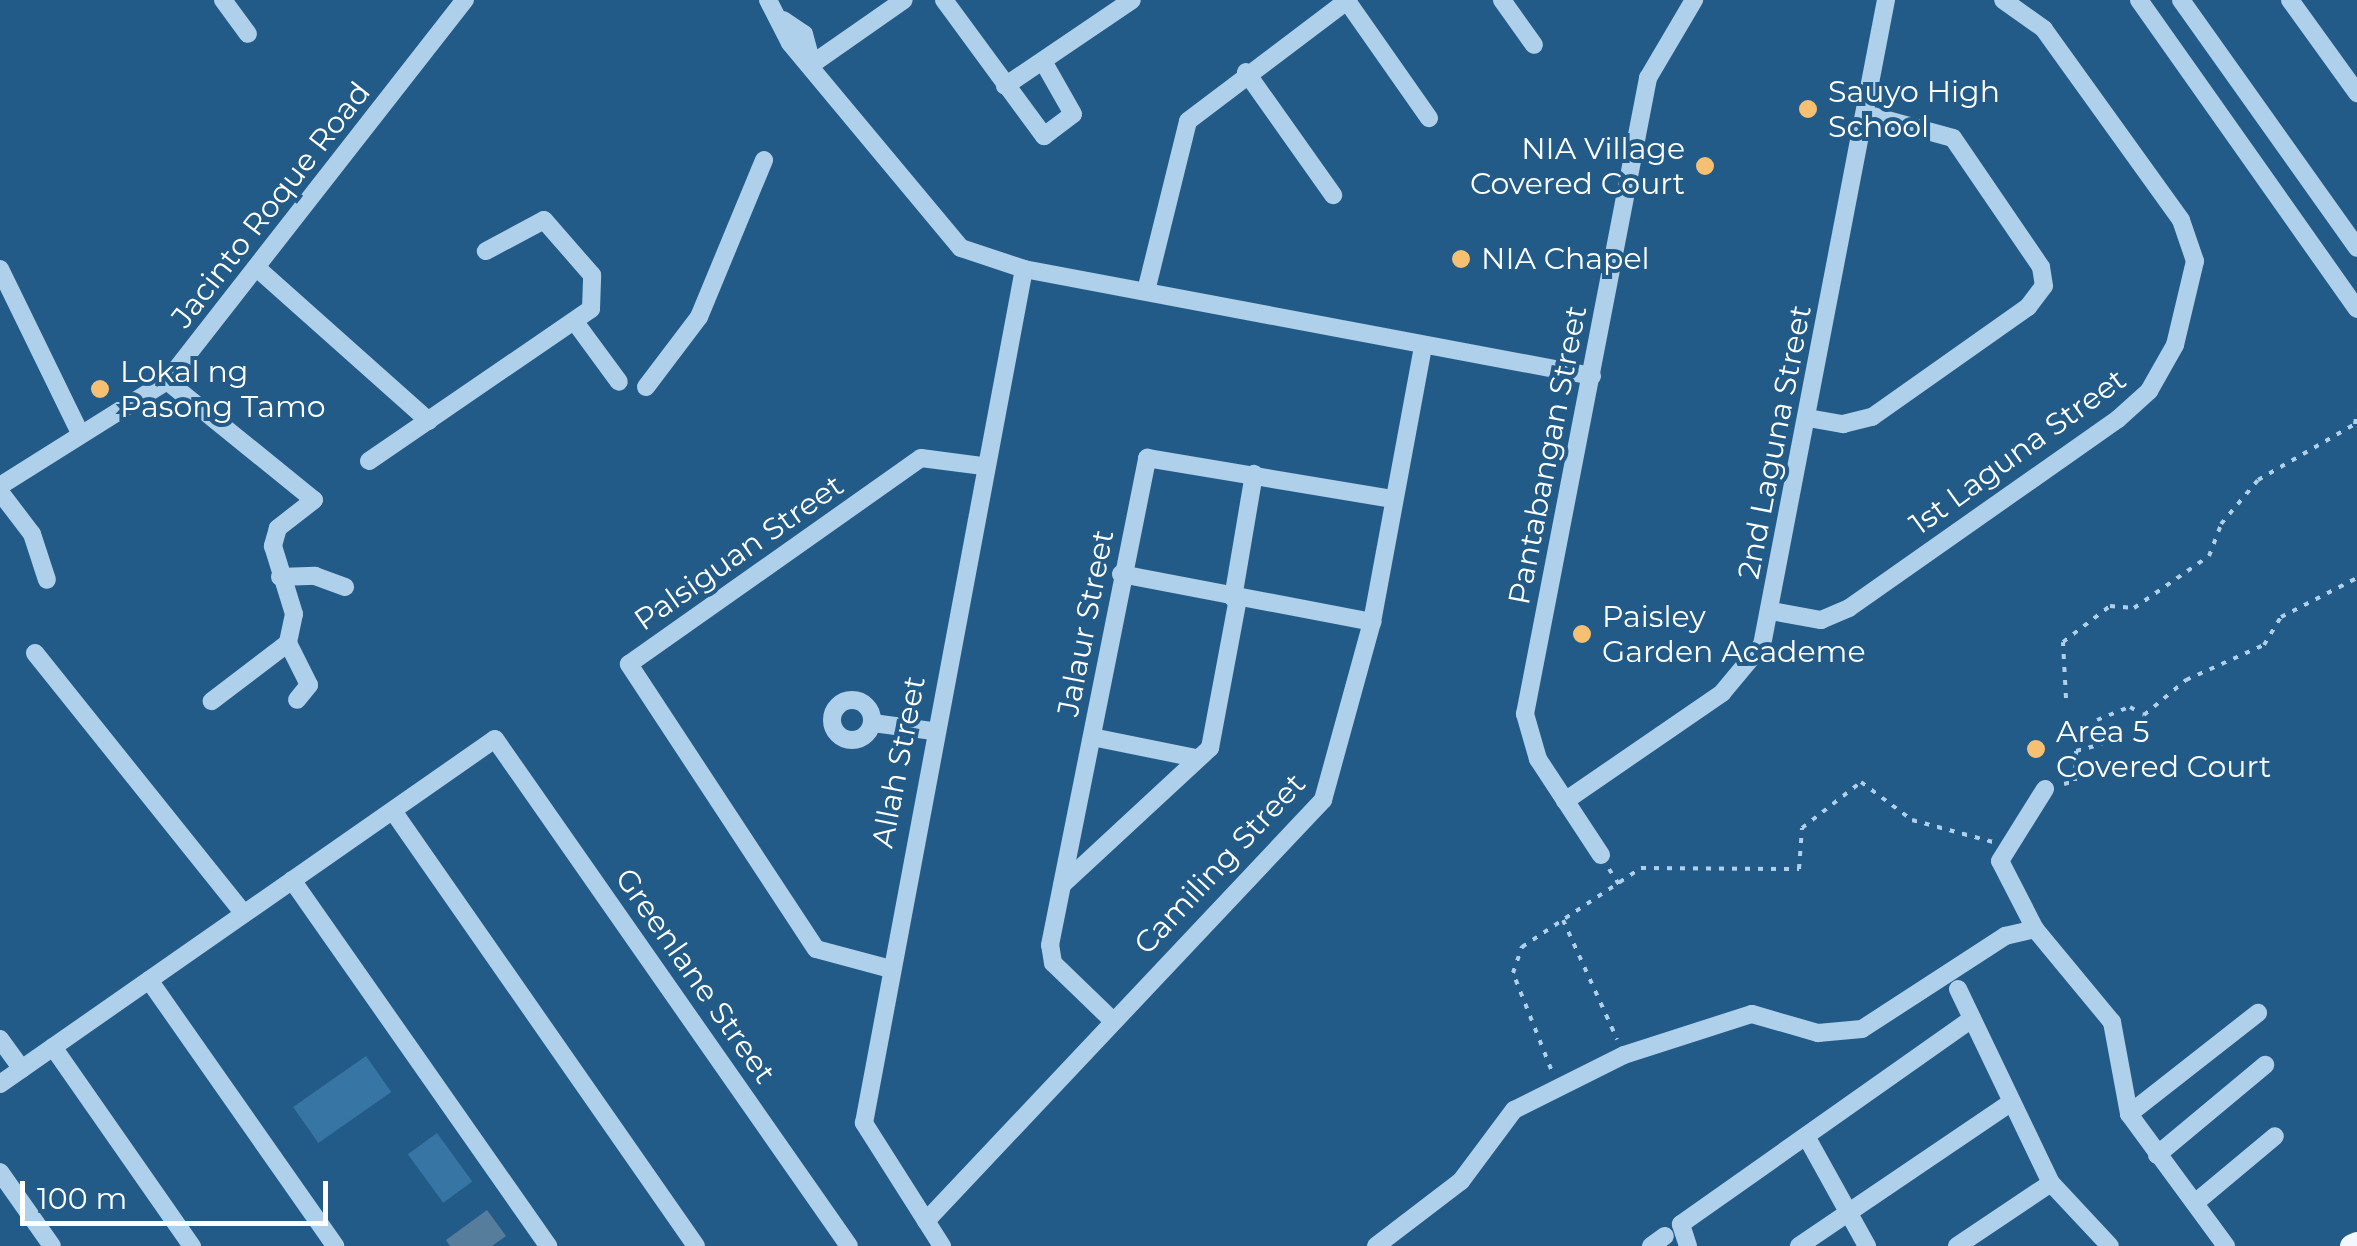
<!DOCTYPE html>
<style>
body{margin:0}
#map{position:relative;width:2357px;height:1246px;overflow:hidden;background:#235b88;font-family:Montserrat,sans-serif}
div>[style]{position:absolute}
.green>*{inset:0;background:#3775a5;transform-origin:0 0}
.water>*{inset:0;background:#567d9c}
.path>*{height:4px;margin-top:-2px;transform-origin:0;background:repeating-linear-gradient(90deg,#afd0ea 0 5px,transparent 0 13px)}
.minor>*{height:18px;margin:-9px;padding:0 9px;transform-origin:9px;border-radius:9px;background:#afd0ea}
.minor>.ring{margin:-9px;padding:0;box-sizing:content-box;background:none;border:18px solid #afd0ea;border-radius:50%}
.major>*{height:25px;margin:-12.5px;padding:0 12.5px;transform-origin:12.5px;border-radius:12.5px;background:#f3f8fe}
.dots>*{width:28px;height:28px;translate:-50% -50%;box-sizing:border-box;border:5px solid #235b88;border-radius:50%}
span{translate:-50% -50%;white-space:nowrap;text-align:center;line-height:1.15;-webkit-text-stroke:8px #235b88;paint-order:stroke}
.poi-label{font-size:30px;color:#fff}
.left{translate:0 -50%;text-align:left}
.right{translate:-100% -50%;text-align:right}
.street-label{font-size:30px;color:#fff}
.scale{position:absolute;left:20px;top:1181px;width:308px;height:45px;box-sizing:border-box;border:5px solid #fff;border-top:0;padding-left:12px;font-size:30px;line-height:35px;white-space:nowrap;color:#fff;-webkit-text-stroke:8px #235b88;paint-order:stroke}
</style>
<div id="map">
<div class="green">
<div style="left:366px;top:1056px;width:44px;height:89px;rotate:55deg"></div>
<div style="left:437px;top:1133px;width:60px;height:36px;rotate:54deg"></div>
</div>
<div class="water">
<div style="clip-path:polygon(487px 1210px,506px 1236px,492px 1246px,450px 1246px,446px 1240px)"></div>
</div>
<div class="path">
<div style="left:2066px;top:698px;width:56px;rotate:-93.1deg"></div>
<div style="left:2063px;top:642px;width:59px;rotate:-37.5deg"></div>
<div style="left:2110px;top:606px;width:24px;rotate:5deg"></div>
<div style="left:2134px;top:608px;width:91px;rotate:-34.7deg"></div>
<div style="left:2209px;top:556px;width:34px;rotate:-69deg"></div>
<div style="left:2221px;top:524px;width:57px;rotate:-49.9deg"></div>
<div style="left:2258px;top:480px;width:112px;rotate:-30deg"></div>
<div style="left:2355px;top:424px;width:13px;rotate:-81deg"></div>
<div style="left:2064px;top:784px;width:11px;rotate:-15deg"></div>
<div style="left:2075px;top:781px;width:30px;rotate:-88deg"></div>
<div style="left:2076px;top:751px;width:27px;rotate:-15deg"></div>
<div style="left:2102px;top:744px;width:25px;rotate:-102deg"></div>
<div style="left:2097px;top:720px;width:35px;rotate:-22deg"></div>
<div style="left:2130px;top:707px;width:16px;rotate:30deg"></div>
<div style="left:2144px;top:715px;width:55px;rotate:-39.8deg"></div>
<div style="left:2186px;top:680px;width:85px;rotate:-24.2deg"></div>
<div style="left:2264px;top:645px;width:33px;rotate:-59deg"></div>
<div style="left:2281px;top:617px;width:85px;rotate:-27.2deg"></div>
<div style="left:1609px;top:869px;width:20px;rotate:57deg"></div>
<div style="left:1563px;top:920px;width:131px;rotate:65.6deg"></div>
<div style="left:1551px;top:1069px;width:103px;rotate:-111.6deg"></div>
<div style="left:1513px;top:973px;width:28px;rotate:-71deg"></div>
<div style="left:1522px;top:947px;width:143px;rotate:-33.6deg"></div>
<div style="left:1641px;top:868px;width:158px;rotate:0.4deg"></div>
<div style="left:1799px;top:869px;width:41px;rotate:-85.8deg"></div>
<div style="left:1802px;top:828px;width:75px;rotate:-37.9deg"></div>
<div style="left:1861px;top:782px;width:64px;rotate:36.7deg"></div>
<div style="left:1912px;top:820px;width:84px;rotate:15.2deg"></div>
</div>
<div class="minor">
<div style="left:223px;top:0;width:42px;rotate:53.7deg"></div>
<div style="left:768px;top:0;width:48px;rotate:62.9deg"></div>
<div style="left:790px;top:43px;width:267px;rotate:50.2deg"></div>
<div style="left:961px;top:248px;width:66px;rotate:18.4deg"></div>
<div style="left:1024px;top:269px;width:578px;rotate:10.67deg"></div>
<div style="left:944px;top:0;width:169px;rotate:53.7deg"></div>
<div style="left:1044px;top:136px;width:36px;rotate:-37deg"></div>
<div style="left:1073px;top:114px;width:59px;rotate:-119.6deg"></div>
<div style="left:1502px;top:0;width:55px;rotate:54.6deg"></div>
<div style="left:2139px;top:0;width:378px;rotate:54.8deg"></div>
<div style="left:2181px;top:0;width:304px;rotate:54.6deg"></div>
<div style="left:2290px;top:0;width:115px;rotate:54.2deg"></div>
<div style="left:1347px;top:1px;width:143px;rotate:55deg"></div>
<div style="left:783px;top:20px;width:25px;rotate:34deg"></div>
<div style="left:804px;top:34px;width:24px;rotate:75deg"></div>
<div style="left:815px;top:62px;width:108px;rotate:-34.9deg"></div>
<div style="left:1246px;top:72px;width:151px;rotate:54.7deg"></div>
<div style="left:1005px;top:86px;width:153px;rotate:-34.1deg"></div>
<div style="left:257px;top:268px;width:230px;rotate:41.7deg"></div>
<div style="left:0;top:269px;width:182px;rotate:64deg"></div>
<div style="left:1146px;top:291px;width:175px;rotate:-76.1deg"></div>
<div style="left:1188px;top:121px;width:201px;rotate:-37.1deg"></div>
<div style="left:575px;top:322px;width:74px;rotate:53.7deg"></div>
<div style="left:167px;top:381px;width:189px;rotate:39deg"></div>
<div style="left:314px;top:500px;width:46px;rotate:142.1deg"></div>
<div style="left:278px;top:528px;width:19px;rotate:106deg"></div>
<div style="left:273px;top:546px;width:71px;rotate:72.8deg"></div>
<div style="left:294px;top:614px;width:30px;rotate:102deg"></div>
<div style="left:288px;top:643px;width:96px;rotate:142.7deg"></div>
<div style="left:646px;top:387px;width:88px;rotate:-52.9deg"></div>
<div style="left:699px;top:317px;width:170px;rotate:-67.5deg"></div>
<div style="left:1808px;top:418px;width:36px;rotate:10deg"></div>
<div style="left:1843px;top:424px;width:30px;rotate:-14deg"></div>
<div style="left:1872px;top:417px;width:191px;rotate:-35.2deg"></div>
<div style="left:2028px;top:307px;width:26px;rotate:-53deg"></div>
<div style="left:2044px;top:286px;width:19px;rotate:-99deg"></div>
<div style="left:2041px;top:267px;width:156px;rotate:-124.3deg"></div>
<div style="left:1953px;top:138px;width:91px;rotate:-164.7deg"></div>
<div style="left:369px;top:461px;width:269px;rotate:-34.4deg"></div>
<div style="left:591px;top:309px;width:34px;rotate:-88deg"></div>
<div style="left:592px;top:275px;width:73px;rotate:-131.1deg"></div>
<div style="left:544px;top:220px;width:66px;rotate:151.9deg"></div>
<div style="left:0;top:486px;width:197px;rotate:-32.2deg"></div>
<div style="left:167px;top:381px;width:484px;rotate:-52deg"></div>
<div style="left:0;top:492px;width:53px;rotate:52.7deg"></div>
<div style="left:32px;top:534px;width:48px;rotate:71.9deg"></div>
<div style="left:1121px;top:574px;width:256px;rotate:10.8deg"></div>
<div style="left:280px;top:577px;width:35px;rotate:-2deg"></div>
<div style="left:315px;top:576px;width:32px;rotate:20deg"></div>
<div style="left:1233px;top:598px;width:126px;rotate:-80.4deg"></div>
<div style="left:1771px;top:611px;width:51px;rotate:10.2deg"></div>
<div style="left:1821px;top:620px;width:30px;rotate:-23deg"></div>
<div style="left:1849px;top:608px;width:329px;rotate:-35.1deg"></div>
<div style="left:2118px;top:419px;width:42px;rotate:-42.1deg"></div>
<div style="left:2149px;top:391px;width:53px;rotate:-60.5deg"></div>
<div style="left:2175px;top:345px;width:86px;rotate:-76.6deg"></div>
<div style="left:2195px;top:261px;width:43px;rotate:-108.9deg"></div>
<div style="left:2181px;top:220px;width:235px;rotate:-125.7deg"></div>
<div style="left:2044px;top:29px;width:50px;rotate:-144.7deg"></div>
<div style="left:288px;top:643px;width:47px;rotate:63.4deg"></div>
<div style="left:309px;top:685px;width:19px;rotate:129deg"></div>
<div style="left:35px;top:653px;width:334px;rotate:51.3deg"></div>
<div class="ring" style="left:832px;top:700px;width:22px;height:22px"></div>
<div style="left:873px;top:723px;width:61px;rotate:7.6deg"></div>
<div style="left:1092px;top:737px;width:106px;rotate:11.4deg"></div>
<div style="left:1565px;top:801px;width:191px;rotate:-34.5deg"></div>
<div style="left:1722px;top:693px;width:62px;rotate:-50.2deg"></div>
<div style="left:1762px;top:645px;width:657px;rotate:-79.12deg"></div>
<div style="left:393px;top:811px;width:530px;rotate:55.14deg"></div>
<div style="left:1601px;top:855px;width:115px;rotate:-123.3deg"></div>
<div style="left:1538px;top:759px;width:47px;rotate:-106.1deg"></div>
<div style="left:1525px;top:714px;width:648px;rotate:-79.05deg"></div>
<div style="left:1648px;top:78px;width:91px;rotate:-59.5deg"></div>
<div style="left:292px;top:880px;width:447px;rotate:55deg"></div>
<div style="left:1062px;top:885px;width:202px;rotate:-42.8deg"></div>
<div style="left:1210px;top:748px;width:152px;rotate:-79.4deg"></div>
<div style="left:2035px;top:929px;width:76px;rotate:-117.2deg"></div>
<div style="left:2000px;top:861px;width:85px;rotate:-58deg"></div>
<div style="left:887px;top:968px;width:73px;rotate:-165deg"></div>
<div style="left:816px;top:949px;width:341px;rotate:-123.3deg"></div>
<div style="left:629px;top:664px;width:357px;rotate:-35.2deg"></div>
<div style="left:921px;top:458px;width:63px;rotate:7.4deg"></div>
<div style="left:149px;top:980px;width:325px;rotate:55deg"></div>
<div style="left:1958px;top:989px;width:215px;rotate:64.4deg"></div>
<div style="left:2051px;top:1183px;width:86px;rotate:46.9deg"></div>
<div style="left:1112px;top:1020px;width:82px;rotate:-136deg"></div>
<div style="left:1053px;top:963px;width:18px;rotate:-99deg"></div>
<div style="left:1050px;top:945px;width:497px;rotate:-78.7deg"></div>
<div style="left:1147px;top:458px;width:248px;rotate:9.5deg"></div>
<div style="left:0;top:1039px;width:37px;rotate:54deg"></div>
<div style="left:53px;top:1047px;width:243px;rotate:55.1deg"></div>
<div style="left:0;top:1084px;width:603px;rotate:-34.88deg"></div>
<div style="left:495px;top:739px;width:618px;rotate:55.08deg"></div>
<div style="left:2129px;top:1114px;width:164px;rotate:-38.1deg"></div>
<div style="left:1806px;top:1136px;width:126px;rotate:61deg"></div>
<div style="left:2157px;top:1155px;width:141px;rotate:-39.8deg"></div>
<div style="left:0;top:1172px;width:90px;rotate:54.9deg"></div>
<div style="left:2195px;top:1203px;width:104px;rotate:-39.9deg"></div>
<div style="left:926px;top:1221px;width:579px;rotate:-46.68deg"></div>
<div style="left:1323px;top:800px;width:185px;rotate:-74.6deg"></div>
<div style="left:1372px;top:622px;width:280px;rotate:-79.5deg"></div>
<div style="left:942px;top:1246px;width:146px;rotate:-122.4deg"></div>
<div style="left:864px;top:1123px;width:869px;rotate:-79.39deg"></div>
<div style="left:1376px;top:1246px;width:107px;rotate:-37.4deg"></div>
<div style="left:1461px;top:1181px;width:89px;rotate:-53.3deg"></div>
<div style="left:1514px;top:1110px;width:123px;rotate:-26.6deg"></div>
<div style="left:1624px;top:1055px;width:134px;rotate:-17.8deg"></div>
<div style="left:1752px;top:1014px;width:69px;rotate:16.1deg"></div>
<div style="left:1818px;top:1033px;width:44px;rotate:-5.2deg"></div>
<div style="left:1862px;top:1029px;width:171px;rotate:-33deg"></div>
<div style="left:2005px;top:936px;width:31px;rotate:-13deg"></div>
<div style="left:2035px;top:929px;width:121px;rotate:50.4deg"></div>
<div style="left:2112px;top:1022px;width:94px;rotate:79.5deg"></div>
<div style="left:2129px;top:1114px;width:164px;rotate:53.7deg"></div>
<div style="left:1651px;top:1246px;width:17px;rotate:-36deg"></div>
<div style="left:1688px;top:1246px;width:23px;rotate:-108deg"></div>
<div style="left:1681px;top:1224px;width:356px;rotate:-35.2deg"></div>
<div style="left:1799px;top:1246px;width:255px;rotate:-34.1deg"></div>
<div style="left:1957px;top:1246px;width:113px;rotate:-33.8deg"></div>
</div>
<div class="major">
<div style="left:2352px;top:1246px;width:5px;rotate:-22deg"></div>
</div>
<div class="dots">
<div style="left:1808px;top:109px;background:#f5c072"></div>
<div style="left:1705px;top:166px;background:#f5c072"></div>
<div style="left:1461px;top:259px;background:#f5c072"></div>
<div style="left:100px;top:389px;background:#f5c072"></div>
<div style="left:1582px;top:634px;background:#f5c072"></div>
<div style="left:2036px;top:749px;background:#f5c072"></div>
</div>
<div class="poi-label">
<span class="left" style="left:1828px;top:109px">Sauyo High<br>School</span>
<span class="right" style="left:1685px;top:166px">NIA Village<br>Covered Court</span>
<span class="left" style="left:1481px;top:259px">NIA Chapel</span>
<span class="left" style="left:120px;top:389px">Lokal ng<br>Pasong Tamo</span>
<span class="left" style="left:1602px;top:634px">Paisley<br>Garden Academe</span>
<span class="left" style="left:2056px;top:749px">Area 5<br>Covered Court</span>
</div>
<div class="street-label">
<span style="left:271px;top:205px;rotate:-52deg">Jacinto Roque Road</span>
<span style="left:1775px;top:442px;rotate:-79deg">2nd Laguna Street</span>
<span style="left:2018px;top:452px;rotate:-36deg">1st Laguna Street</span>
<span style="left:1548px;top:455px;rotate:-79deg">Pantabangan Street</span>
<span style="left:739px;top:553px;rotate:-35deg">Palsiguan Street</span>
<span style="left:1086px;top:623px;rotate:-79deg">Jalaur Street</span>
<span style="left:899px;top:762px;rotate:-79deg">Allah Street</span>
<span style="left:1220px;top:864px;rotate:-47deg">Camiling Street</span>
<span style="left:695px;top:976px;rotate:55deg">Greenlane Street</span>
</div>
<div class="scale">100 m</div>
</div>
